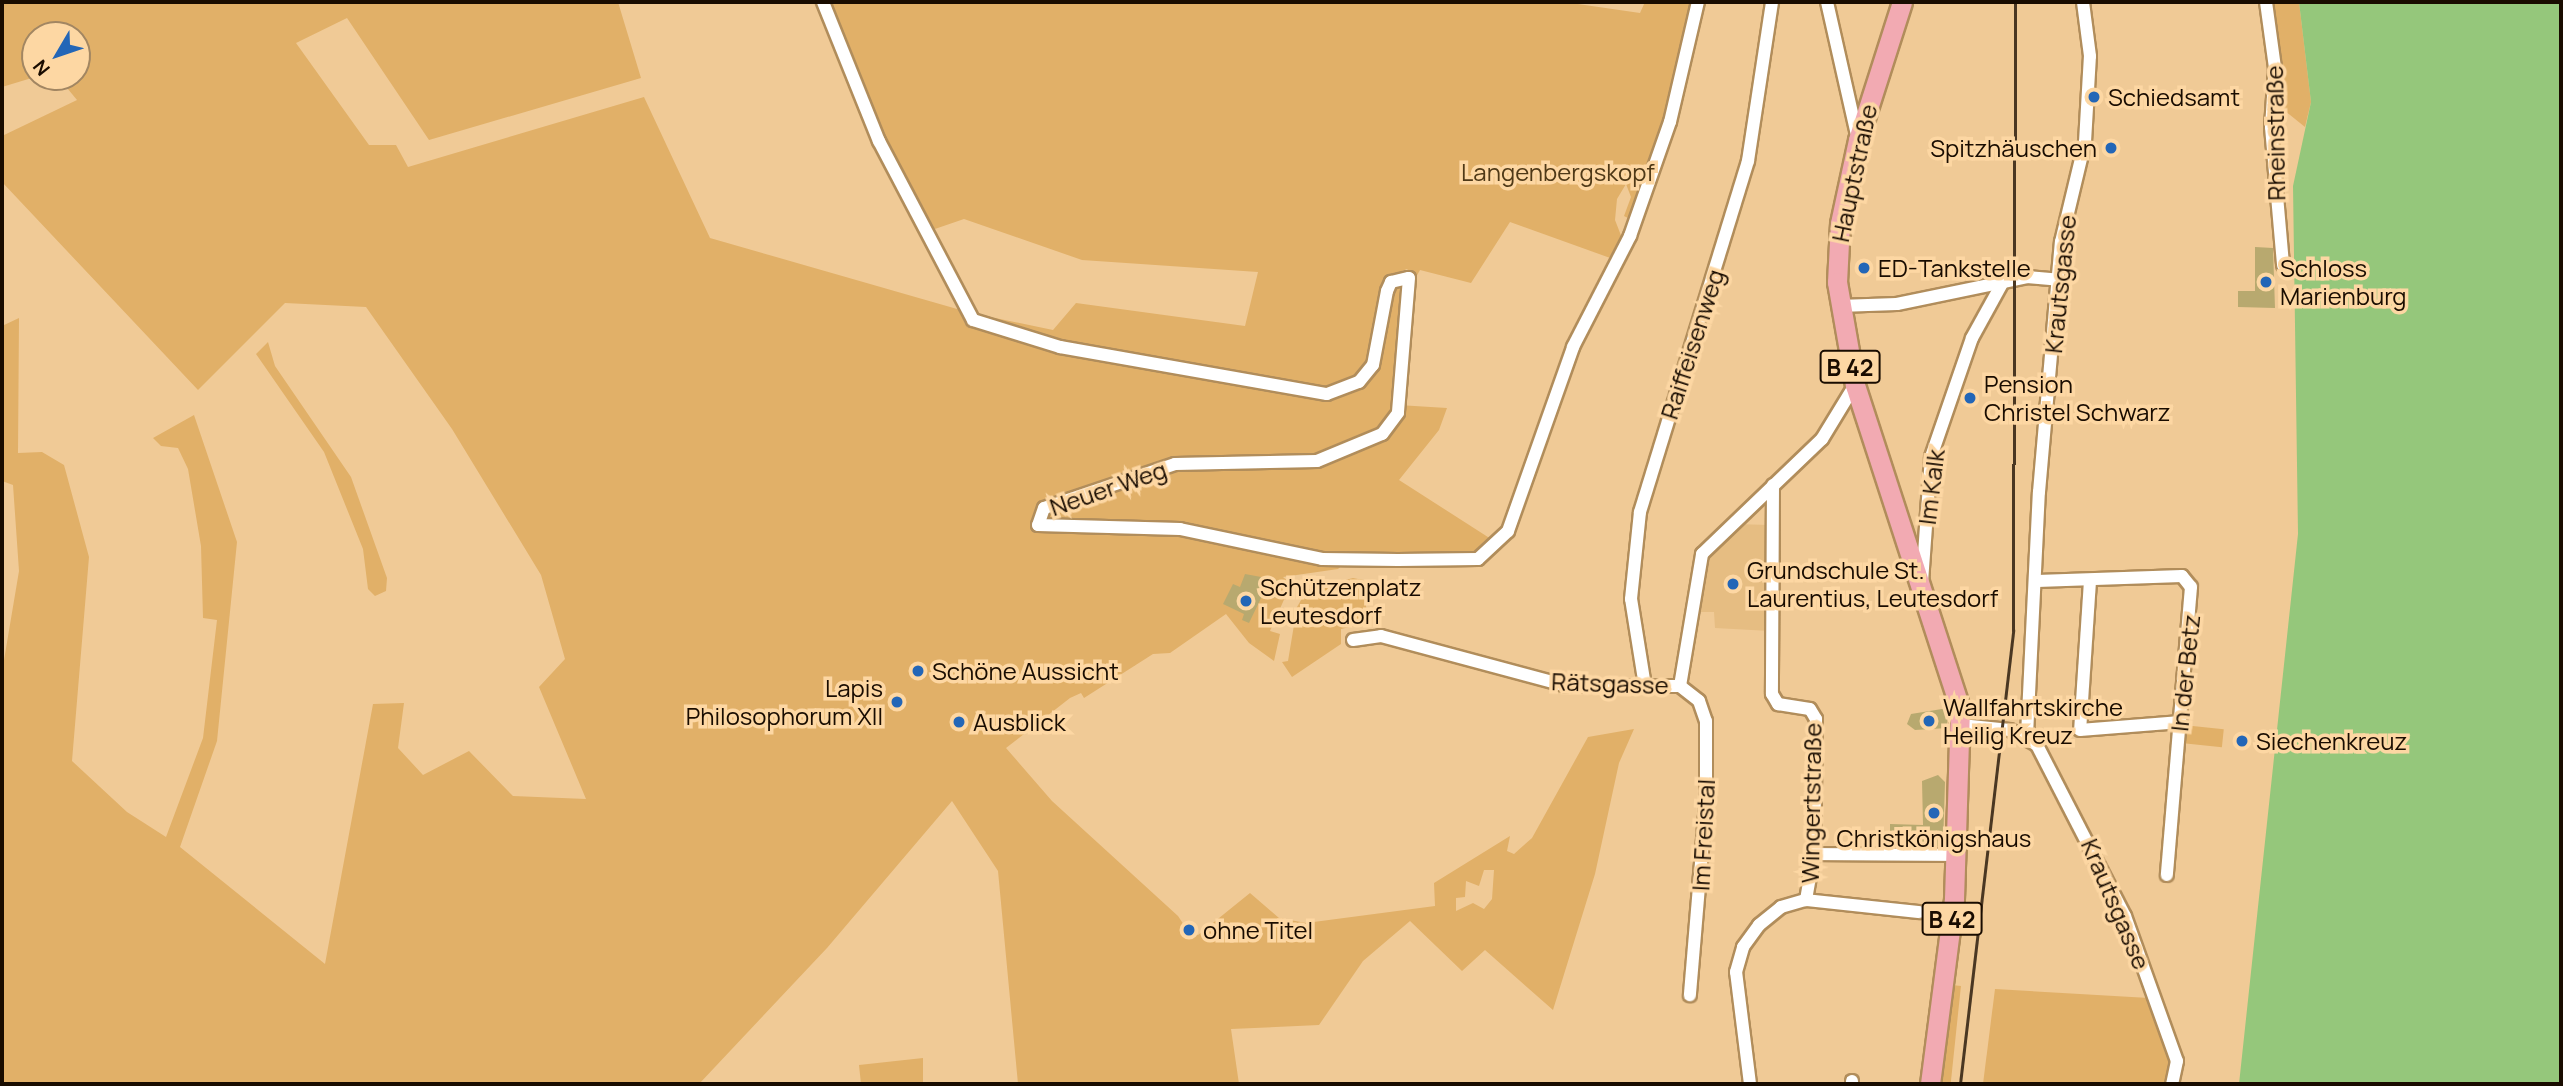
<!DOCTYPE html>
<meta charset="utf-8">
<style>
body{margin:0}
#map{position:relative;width:2563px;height:1086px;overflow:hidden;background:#f0ca96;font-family:Manrope,sans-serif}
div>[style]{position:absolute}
.built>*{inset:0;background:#e6bd82}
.green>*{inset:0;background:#e1b068;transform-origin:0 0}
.water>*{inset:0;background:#95c77b}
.building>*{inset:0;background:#b8a96f}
.roads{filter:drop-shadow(2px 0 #b18d5b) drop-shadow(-2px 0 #b18d5b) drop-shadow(0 2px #b18d5b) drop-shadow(0 -2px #b18d5b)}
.minor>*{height:12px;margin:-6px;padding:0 6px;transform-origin:6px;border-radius:6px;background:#fff}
.primary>*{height:19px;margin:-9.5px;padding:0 9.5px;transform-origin:9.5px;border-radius:9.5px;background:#f2aab2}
.rail>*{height:2.5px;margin:-1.25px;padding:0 1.25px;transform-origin:1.25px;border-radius:1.25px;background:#4a3722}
.dots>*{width:19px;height:19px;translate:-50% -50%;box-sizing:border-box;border:4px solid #fdd7a3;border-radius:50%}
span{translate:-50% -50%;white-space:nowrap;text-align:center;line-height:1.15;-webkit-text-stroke:7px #fdd7a3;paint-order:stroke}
.shield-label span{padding:2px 5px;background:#fdd7a3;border:2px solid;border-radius:5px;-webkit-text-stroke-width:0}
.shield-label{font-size:23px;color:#190c00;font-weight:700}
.poi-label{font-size:24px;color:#190c00}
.left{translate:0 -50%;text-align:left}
.right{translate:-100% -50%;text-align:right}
.street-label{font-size:24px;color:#190c00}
.park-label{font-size:24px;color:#4f3917}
.frame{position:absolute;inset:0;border:4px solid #190c00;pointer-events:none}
.north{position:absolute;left:21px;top:21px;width:70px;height:70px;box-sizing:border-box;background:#fdd7a3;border:2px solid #a28662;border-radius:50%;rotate:231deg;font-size:19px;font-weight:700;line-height:28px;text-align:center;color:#190c00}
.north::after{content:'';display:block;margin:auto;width:24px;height:32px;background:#2366b7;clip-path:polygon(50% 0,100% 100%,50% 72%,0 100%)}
</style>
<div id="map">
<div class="built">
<div style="clip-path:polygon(1735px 524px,1769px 525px,1770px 631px,1715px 628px,1714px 612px,1693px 612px,1705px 557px)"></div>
</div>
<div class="green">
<div style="clip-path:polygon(evenodd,2px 2px,618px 2px,641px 78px,429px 140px,347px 18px,296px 43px,369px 145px,396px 145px,408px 167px,644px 97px,710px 238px,971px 313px,1053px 330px,1076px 303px,1245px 326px,1258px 272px,1082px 260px,964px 219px,929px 231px,858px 84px,828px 2px,1564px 2px,1640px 13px,1645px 2px,1691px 2px,1661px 134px,1630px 219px,1624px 216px,1631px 197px,1626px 184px,1617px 199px,1615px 220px,1622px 238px,1613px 259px,1510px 222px,1471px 283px,1420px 270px,1415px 279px,1407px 269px,1402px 271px,1398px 405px,1447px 408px,1439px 430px,1399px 480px,1491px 539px,1476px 552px,1355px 553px,1338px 569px,1283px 577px,1291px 584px,1270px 631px,1280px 634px,1274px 661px,1249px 643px,1226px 614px,1170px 653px,1153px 654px,1084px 698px,1081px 693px,1070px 698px,1006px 748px,1052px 801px,1178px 916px,1188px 931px,1198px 935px,1250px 893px,1279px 918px,1306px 923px,1435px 906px,1434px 883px,1510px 836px,1507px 851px,1514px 854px,1532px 838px,1588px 737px,1634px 729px,1619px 763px,1595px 874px,1553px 1010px,1485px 950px,1462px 971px,1410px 921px,1363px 961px,1319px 1025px,1231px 1029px,1239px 1084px,1018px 1084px,998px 871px,952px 801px,827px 948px,699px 1084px,2px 1084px,2px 672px,19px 571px,13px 485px,2px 481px,2px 326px,19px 318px,18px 453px,42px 452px,64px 465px,89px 557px,72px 761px,127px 812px,166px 837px,203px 738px,217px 620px,203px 618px,201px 546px,188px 469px,178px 448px,161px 446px,153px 438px,194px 415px,237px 542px,217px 741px,180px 847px,325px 964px,373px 704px,404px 703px,398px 748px,423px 775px,469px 751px,513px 796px,586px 799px,539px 687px,565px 659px,541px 575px,452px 429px,366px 307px,285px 303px,198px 390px,2px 182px,2px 136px,77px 100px,58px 77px,77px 77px,77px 35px,35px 35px,35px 77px,2px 87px,2px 2px,1484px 870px,1494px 870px,1492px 899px,1484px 909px,1473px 903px,1456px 911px,1456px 898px,1465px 897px,1466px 881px,1479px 886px,1484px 870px)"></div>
<div style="clip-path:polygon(2268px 2px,2299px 2px,2311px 102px,2305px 127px,2280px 107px)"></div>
<div style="clip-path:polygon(268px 342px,275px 366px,351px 477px,387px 578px,386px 591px,375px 596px,368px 589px,363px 549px,324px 452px,256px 354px)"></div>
<div style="clip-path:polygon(1353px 578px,1363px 580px,1368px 623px,1341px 629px,1341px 644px,1292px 677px,1282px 662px,1288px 661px,1297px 607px,1307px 590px)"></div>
<div style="left:2183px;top:725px;width:41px;height:18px;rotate:6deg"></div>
<div style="left:1952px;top:985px;width:9px;height:100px;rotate:6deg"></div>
<div style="clip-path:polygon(1995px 989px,2149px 998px,2173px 1063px,2169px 1084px,1983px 1084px)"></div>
<div style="clip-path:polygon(923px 1058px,923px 1084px,861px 1084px,859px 1065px)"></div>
</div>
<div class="water">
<div style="clip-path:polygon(2299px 2px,2561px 2px,2561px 1084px,2239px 1084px,2298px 534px,2293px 186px,2311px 102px)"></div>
</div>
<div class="building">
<div style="clip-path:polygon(2255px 247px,2273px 248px,2275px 308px,2238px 307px,2238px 291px,2255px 291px)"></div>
<div style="clip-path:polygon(1245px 574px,1282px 581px,1275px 598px,1263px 594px,1249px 623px,1242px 620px,1244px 614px,1223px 604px,1233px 584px,1240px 587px)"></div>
<div style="clip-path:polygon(1942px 709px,1948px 710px,1947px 728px,1915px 730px,1907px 724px,1911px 714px)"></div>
<div style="clip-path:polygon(1938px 775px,1945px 782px,1943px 846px,1890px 846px,1890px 824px,1923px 825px,1922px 781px)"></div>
</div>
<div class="roads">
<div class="minor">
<div style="left:823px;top:2px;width:150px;rotate:68.1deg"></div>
<div style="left:879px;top:141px;width:202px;rotate:62.3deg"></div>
<div style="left:973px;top:320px;width:91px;rotate:17.2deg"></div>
<div style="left:1060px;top:347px;width:271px;rotate:10deg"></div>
<div style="left:1327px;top:394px;width:34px;rotate:-21deg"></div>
<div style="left:1359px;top:382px;width:22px;rotate:-51deg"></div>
<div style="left:1373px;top:365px;width:75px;rotate:-79.3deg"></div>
<div style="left:1387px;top:291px;width:10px;rotate:-66deg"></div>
<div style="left:1391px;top:282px;width:18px;rotate:-13deg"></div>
<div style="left:1409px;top:278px;width:135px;rotate:94.7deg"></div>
<div style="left:1398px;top:413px;width:26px;rotate:127deg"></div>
<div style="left:1382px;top:434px;width:70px;rotate:157.4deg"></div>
<div style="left:1317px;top:461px;width:142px;rotate:178.8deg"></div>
<div style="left:1175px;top:464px;width:138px;rotate:161.4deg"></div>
<div style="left:1044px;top:508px;width:18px;rotate:109deg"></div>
<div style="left:1038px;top:525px;width:142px;rotate:1.6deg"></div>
<div style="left:1180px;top:529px;width:145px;rotate:11.9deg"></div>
<div style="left:1322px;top:559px;width:76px;rotate:0.8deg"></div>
<div style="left:1398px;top:560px;width:80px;rotate:-0.7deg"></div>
<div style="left:1478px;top:559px;width:41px;rotate:-43deg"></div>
<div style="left:1508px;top:531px;width:195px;rotate:-70.5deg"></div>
<div style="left:1573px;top:347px;width:125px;rotate:-62.8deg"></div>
<div style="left:1630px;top:236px;width:121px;rotate:-70.7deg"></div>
<div style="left:1670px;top:122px;width:123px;rotate:-76.9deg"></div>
<div style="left:1827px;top:2px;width:141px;rotate:77.3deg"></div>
<div style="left:2266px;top:2px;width:67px;rotate:82.2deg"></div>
<div style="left:2275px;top:68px;width:59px;rotate:93.9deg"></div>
<div style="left:2271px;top:127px;width:139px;rotate:85deg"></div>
<div style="left:1839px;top:306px;width:58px;rotate:-2deg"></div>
<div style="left:1897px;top:304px;width:133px;rotate:-11.7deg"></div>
<div style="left:2027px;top:277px;width:32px;rotate:5deg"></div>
<div style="left:1773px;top:485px;width:209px;rotate:90.3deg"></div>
<div style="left:1772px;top:694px;width:12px;rotate:59deg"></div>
<div style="left:1778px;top:704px;width:32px;rotate:9deg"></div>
<div style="left:1810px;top:709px;width:12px;rotate:59deg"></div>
<div style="left:1816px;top:719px;width:135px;rotate:90.8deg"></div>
<div style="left:1814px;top:854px;width:47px;rotate:99.9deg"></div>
<div style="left:2037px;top:581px;width:145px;rotate:-2deg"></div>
<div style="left:2182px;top:576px;width:14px;rotate:51deg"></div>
<div style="left:2191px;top:587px;width:289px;rotate:94.8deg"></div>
<div style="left:2090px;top:581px;width:149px;rotate:93.8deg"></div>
<div style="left:2080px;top:730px;width:101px;rotate:-4.5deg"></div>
<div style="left:1922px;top:582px;width:125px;rotate:-85.9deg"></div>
<div style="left:1931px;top:457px;width:126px;rotate:-71deg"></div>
<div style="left:1972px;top:338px;width:66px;rotate:-61.1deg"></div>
<div style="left:1353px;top:640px;width:28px;rotate:-8deg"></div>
<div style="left:1381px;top:636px;width:193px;rotate:15deg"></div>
<div style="left:1567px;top:686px;width:113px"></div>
<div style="left:1645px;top:686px;width:88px;rotate:-99.1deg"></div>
<div style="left:1631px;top:599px;width:87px;rotate:-84.1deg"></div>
<div style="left:1640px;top:512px;width:367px;rotate:-72.9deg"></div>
<div style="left:1748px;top:161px;width:161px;rotate:-81.4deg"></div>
<div style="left:1680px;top:686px;width:134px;rotate:-80.5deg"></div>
<div style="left:1702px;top:554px;width:166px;rotate:-43.8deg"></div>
<div style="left:1822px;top:439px;width:63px;rotate:-58.6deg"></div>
<div style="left:1680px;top:686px;width:24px;rotate:38deg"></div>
<div style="left:1699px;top:701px;width:21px;rotate:71deg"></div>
<div style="left:1706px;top:721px;width:82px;rotate:90deg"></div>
<div style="left:1706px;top:803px;width:193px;rotate:94.8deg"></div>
<div style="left:1961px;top:725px;width:49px;rotate:5.8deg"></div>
<div style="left:2010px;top:730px;width:31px;rotate:29deg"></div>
<div style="left:2037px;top:745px;width:192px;rotate:62.8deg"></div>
<div style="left:2125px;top:916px;width:154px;rotate:70.3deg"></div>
<div style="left:2177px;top:1061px;width:24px;rotate:102deg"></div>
<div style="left:2027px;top:735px;width:243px;rotate:-87.2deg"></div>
<div style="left:2039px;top:492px;width:251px;rotate:-85deg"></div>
<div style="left:2061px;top:242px;width:103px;rotate:-76.5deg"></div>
<div style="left:2085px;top:142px;width:86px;rotate:-86.7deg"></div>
<div style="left:2090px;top:56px;width:54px;rotate:-97.4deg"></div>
<div style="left:1814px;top:854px;width:144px;rotate:0.4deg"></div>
<div style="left:1852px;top:1081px;width:3px;rotate:90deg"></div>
<div style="left:1750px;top:1084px;width:113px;rotate:-97.1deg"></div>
<div style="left:1736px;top:972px;width:26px;rotate:-74deg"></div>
<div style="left:1743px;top:947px;width:27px;rotate:-54deg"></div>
<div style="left:1759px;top:925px;width:28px;rotate:-39deg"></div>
<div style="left:1781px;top:907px;width:26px;rotate:-16deg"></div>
<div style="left:1806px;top:900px;width:114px;rotate:6.1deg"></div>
</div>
<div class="primary">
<div style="left:1902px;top:2px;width:145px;rotate:107.7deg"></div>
<div style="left:1858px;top:140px;width:85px;rotate:102.2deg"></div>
<div style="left:1840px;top:223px;width:59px;rotate:92.9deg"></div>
<div style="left:1837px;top:282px;width:105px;rotate:80.1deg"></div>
<div style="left:1855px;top:385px;width:340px;rotate:72deg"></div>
<div style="left:1960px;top:708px;width:191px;rotate:91.8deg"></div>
<div style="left:1954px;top:899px;width:187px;rotate:97.4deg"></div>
</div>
</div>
<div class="rail">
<div style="left:1960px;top:1084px;width:456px;rotate:-83.3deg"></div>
<div style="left:2013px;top:631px;width:629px;rotate:-89.82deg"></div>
</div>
<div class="dots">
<div style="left:2094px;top:97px;background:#2366b7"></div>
<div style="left:2111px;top:148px;background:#2366b7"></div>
<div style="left:1864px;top:268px;background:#2366b7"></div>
<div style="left:2266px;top:282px;background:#2366b7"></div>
<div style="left:1970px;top:398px;background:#2366b7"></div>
<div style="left:1733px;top:584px;background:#2366b7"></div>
<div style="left:1246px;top:601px;background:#2366b7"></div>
<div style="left:918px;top:671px;background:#2366b7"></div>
<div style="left:897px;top:702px;background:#2366b7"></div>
<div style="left:1929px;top:721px;background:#2366b7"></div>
<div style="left:959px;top:722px;background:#2366b7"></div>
<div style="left:2242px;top:741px;background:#2366b7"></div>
<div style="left:1934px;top:813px;background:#2366b7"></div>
<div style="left:1189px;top:930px;background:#2366b7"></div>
</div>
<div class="shield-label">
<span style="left:1850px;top:367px">B 42</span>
<span style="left:1952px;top:919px">B 42</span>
</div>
<div class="poi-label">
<span class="left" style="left:2108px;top:97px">Schiedsamt</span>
<span class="right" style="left:2097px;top:148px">Spitzhäuschen</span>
<span class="left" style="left:1878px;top:268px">ED-Tankstelle</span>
<span class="left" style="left:2280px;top:282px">Schloss<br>Marienburg</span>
<span class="left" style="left:1984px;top:398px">Pension<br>Christel Schwarz</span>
<span class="left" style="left:1747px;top:584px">Grundschule St.<br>Laurentius, Leutesdorf</span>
<span class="left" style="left:1260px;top:601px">Schützenplatz<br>Leutesdorf</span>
<span class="left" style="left:932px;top:671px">Schöne Aussicht</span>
<span class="right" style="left:883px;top:702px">Lapis<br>Philosophorum XII</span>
<span class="left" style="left:1943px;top:721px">Wallfahrtskirche<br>Heilig Kreuz</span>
<span class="left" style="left:973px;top:722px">Ausblick</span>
<span class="left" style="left:2256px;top:741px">Siechenkreuz</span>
<span style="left:1934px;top:838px">Christkönigshaus</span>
<span class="left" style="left:1203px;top:930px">ohne Titel</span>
</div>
<div class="street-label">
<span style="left:2275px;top:133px;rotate:-91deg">Rheinstraße</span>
<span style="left:1854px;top:173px;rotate:-78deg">Hauptstraße</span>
<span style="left:2060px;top:284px;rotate:-84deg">Krautsgasse</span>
<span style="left:1692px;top:344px;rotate:-72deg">Raiffeisenweg</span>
<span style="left:1931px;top:487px;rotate:-83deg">Im Kalk</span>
<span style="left:1108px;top:488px;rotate:-19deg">Neuer Weg</span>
<span style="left:2185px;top:673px;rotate:-84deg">In der Betz</span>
<span style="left:1610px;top:683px;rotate:2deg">Rätsgasse</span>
<span style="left:1811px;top:803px;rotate:-89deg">Wingertstraße</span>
<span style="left:1703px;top:835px;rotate:-87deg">Im Freistal</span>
<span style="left:2116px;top:904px;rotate:67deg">Krautsgasse</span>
</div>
<div class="park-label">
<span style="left:1558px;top:172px">Langenbergskopf</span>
</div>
<div class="frame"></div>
<div class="north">N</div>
</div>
